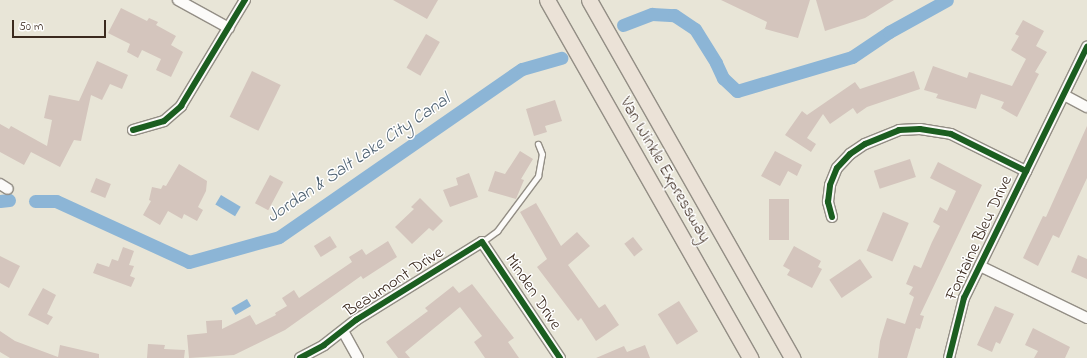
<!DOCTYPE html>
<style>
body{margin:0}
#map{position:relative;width:1087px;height:358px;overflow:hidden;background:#e8e5d7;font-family:"Indie Flower",sans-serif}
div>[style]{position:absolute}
.water>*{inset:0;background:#8cb5d6;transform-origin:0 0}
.canal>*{height:13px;margin:-6.5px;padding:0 6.5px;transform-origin:6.5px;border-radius:6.5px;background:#8cb5d6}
.building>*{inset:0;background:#d4c5bd;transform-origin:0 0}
.roads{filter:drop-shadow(1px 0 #938e85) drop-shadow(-1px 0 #938e85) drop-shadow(0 1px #938e85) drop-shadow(0 -1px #938e85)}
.service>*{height:5px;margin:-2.5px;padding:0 2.5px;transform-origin:2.5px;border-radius:2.5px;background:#fcfbf9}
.minor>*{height:10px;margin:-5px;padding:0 5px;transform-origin:5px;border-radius:5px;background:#fcfbf9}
.primary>*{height:15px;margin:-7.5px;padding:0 7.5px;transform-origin:7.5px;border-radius:7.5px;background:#ebe2d7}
.cycleway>*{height:6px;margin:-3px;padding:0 3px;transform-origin:3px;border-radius:3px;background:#1b5e20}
span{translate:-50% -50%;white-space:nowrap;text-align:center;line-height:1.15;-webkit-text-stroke:3px #fff;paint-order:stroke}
.street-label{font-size:17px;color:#3b2a1e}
.water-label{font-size:18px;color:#4d6070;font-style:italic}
.scale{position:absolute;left:12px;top:20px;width:94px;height:18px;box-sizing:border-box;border:2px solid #3b2a1e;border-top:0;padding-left:5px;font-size:12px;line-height:14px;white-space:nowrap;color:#3b2a1e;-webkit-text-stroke:3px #fff;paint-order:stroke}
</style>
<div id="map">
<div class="water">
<div style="left:221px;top:195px;width:23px;height:11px;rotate:31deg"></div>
<div style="left:247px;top:299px;width:8px;height:18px;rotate:60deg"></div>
</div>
<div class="canal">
<div style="left:623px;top:25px;width:31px;rotate:-21deg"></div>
<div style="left:652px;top:14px;width:22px;rotate:3deg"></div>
<div style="left:674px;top:15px;width:25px;rotate:34deg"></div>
<div style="left:695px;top:29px;width:40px;rotate:58deg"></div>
<div style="left:716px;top:63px;width:17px;rotate:65deg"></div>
<div style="left:723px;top:78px;width:19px;rotate:43deg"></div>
<div style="left:737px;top:91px;width:120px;rotate:-16.5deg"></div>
<div style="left:852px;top:57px;width:45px;rotate:-34deg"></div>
<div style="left:889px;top:32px;width:66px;rotate:-28.9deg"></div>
<div style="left:0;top:201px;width:9px;rotate:-6deg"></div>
<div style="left:35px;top:201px;width:21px"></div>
<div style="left:56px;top:201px;width:146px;rotate:24.6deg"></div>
<div style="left:189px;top:262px;width:93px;rotate:-15.5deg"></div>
<div style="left:279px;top:237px;width:295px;rotate:-34.7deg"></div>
<div style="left:522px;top:69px;width:41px;rotate:-15.8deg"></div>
</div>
<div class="building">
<div style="clip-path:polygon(393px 0,438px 0,427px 19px)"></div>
<div style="clip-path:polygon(721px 0,810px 0,798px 38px,765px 29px,767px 22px)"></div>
<div style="clip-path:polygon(816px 0,894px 0,865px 18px,825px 31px)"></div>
<div style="clip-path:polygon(121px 8px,147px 21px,149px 18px,158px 22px,156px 25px,176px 36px,171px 45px,183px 52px,171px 77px,156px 70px,161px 59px,142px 50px,138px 58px,127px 52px,130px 44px,108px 33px)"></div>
<div style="clip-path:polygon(1023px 20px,1044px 31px,1036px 46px,1047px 52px,1035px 72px,1039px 74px,1017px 117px,1001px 108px,1004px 102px,981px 94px,976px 109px,936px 98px,938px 94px,924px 90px,933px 66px,967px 78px,969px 72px,1012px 86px,1026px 59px,1011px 50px,1019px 36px,1015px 34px)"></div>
<div style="left:426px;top:34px;width:16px;height:39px;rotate:30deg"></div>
<div style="clip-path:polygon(97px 61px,128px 75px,122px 89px,110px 84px,102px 100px,91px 95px,81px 141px,74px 140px,60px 167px,31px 152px,24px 165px,0 152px,0 124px,9px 129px,11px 126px,47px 146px,52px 120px,44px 118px,49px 95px,79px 101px)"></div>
<div style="left:252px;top:71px;width:32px;height:51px;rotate:26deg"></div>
<div style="clip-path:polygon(914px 71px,920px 89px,867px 107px,857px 114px,853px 108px,830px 124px,823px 114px,807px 138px,816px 144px,811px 152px,785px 135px,802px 111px,807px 115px,855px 82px,860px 89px)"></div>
<div style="clip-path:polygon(555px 100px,562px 121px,545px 126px,547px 132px,534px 136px,526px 109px)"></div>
<div style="clip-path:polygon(1087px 126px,1087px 178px,1059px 238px,1053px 235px,1038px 266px,1023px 258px,1043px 216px,1046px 217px)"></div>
<div style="clip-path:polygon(520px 151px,533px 159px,521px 179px,524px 180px,516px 199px,488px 191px,495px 171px,505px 174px)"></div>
<div style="clip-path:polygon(775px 151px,802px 165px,797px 176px,788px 171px,780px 186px,761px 176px)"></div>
<div style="left:910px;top:159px;width:19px;height:38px;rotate:72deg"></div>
<div style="clip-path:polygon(938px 162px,982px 185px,920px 315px,924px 316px,920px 329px,916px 328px,907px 358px,878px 358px,880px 341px,887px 318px,905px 324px,914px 297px,909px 294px,913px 287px,906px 284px,914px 265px,921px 268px,932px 242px,940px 226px,933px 222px,940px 207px,947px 211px,956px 191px,930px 178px)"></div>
<div style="clip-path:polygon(179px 164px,207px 181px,206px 191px,198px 207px,203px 210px,197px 221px,184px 214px,182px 219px,168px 211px,160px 225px,143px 215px,151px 201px,149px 200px,152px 187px,161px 189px,163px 185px,166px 186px)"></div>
<div style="clip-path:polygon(469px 173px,478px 197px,450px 207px,443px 190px,458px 185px,456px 178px)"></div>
<div style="left:270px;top:175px;width:15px;height:32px;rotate:28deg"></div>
<div style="left:96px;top:178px;width:16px;height:15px;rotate:22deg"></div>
<div style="clip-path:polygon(420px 198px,443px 221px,433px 231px,429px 228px,412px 244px,395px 227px,414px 209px,411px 207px)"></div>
<div style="left:769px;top:199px;width:20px;height:41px"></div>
<div style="clip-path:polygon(536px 203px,561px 246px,577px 232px,590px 246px,568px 265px,599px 308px,605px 304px,619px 325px,596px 341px,581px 318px,578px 321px,537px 267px,547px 259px,520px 212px)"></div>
<div style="left:883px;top:212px;width:28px;height:42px;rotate:23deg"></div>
<div style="left:330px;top:236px;width:13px;height:19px;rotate:58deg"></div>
<div style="left:633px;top:237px;width:16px;height:11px;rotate:52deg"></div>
<div style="clip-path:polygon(388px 241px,397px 257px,363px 279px,361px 276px,285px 330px,234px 355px,189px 358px,187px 335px,207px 333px,206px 321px,222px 320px,222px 329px,250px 315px,256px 325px,276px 315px,275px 313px,287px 306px,282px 298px,294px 290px,299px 298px,352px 262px,349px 257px,362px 249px,366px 255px)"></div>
<div style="clip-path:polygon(794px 246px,821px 261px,818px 267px,822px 269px,812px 288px,787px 275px,790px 270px,783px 266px)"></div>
<div style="clip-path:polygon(123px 247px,134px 251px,129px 265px,134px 266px,130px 276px,135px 278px,131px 287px,93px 273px,97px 263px,109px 267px,112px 259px,118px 261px)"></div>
<div style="clip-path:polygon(1078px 255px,1087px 259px,1087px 279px,1071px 272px)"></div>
<div style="clip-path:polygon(0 256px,20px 266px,9px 288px,0 283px)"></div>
<div style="left:860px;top:259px;width:22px;height:37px;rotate:56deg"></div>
<div style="clip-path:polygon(472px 284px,514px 338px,508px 342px,519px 358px,485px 358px,474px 342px,482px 336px,460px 307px,405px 352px,410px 358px,398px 358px,386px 342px,428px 311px,425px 308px,453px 286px,459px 293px)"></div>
<div style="clip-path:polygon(43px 288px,56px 295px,47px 314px,53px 317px,48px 325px,28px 315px)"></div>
<div style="left:679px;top:301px;width:36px;height:25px;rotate:58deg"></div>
<div style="clip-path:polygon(995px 306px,1014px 314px,1000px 344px,996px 342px,992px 352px,977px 345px)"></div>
<div style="clip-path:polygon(1033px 328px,1070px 347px,1065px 358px,1034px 358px,1038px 351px,1025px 345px)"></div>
<div style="clip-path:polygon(0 331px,15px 341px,58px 357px,60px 345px,99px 354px,99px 358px,10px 358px,0 352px)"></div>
<div style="clip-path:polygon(148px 344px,165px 345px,164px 349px,185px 350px,184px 358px,147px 358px)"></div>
<div style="clip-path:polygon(645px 345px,650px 358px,596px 358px,624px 346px,627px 352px)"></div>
</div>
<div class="roads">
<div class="service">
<div style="left:482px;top:242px;width:19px;rotate:-36deg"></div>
<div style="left:497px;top:231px;width:69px;rotate:-53.3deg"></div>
<div style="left:538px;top:176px;width:22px;rotate:-80deg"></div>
<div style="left:542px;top:154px;width:11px;rotate:-112deg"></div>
</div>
<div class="minor">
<div style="left:178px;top:0;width:58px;rotate:28.8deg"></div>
<div style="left:1064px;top:95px;width:26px;rotate:28deg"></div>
<div style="left:133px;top:130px;width:32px;rotate:-16deg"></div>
<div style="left:164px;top:121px;width:23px;rotate:-41deg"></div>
<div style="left:181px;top:106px;width:124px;rotate:-58.9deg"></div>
<div style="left:0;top:184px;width:9px;rotate:32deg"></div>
<div style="left:832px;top:217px;width:16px;rotate:-105deg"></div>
<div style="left:828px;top:202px;width:17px;rotate:-83deg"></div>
<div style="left:830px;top:185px;width:18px;rotate:-68deg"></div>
<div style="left:837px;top:168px;width:19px;rotate:-47deg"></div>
<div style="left:850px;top:154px;width:18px;rotate:-34deg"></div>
<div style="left:865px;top:144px;width:37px;rotate:-22deg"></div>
<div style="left:899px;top:130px;width:21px;rotate:-3deg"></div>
<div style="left:920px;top:129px;width:31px;rotate:9deg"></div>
<div style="left:951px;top:134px;width:84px;rotate:26.3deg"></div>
<div style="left:980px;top:266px;width:119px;rotate:25.9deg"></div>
<div style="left:343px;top:331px;width:31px;rotate:61deg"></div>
<div style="left:300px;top:358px;width:27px;rotate:-28deg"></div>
<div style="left:324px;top:345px;width:41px;rotate:-38deg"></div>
<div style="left:356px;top:320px;width:148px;rotate:-31.8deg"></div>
<div style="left:482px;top:242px;width:140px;rotate:56.1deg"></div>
<div style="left:949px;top:358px;width:62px;rotate:-76deg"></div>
<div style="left:964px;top:298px;width:280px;rotate:-63.9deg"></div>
</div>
<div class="primary">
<div style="left:547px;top:0;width:412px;rotate:60.4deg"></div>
<div style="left:589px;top:0;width:412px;rotate:60.4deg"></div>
</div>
</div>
<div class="cycleway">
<div style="left:133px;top:130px;width:32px;rotate:-16deg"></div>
<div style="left:164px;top:121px;width:23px;rotate:-41deg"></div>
<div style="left:181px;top:106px;width:124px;rotate:-58.9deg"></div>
<div style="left:832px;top:217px;width:16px;rotate:-105deg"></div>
<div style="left:828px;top:202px;width:17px;rotate:-83deg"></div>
<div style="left:830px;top:185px;width:18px;rotate:-68deg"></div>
<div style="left:837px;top:168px;width:19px;rotate:-47deg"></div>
<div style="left:850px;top:154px;width:18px;rotate:-34deg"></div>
<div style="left:865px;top:144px;width:37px;rotate:-22deg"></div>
<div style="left:899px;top:130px;width:21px;rotate:-3deg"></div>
<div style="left:920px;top:129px;width:31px;rotate:9deg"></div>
<div style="left:951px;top:134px;width:84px;rotate:26.3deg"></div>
<div style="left:300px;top:358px;width:27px;rotate:-28deg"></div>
<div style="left:324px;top:345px;width:41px;rotate:-38deg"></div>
<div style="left:356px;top:320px;width:148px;rotate:-31.8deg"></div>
<div style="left:482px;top:242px;width:140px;rotate:56.1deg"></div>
<div style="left:949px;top:358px;width:62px;rotate:-76deg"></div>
<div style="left:964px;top:298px;width:280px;rotate:-63.9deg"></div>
</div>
<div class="street-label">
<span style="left:665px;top:170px;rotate:60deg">Van Winkle Expressway</span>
<span style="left:979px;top:238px;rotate:-65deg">Fontaine Bleu Drive</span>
<span style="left:394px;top:282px;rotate:-33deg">Beaumont Drive</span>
<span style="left:533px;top:292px;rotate:56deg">Minden Drive</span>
</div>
<div class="water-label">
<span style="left:359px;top:159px;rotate:-34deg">Jordan &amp; Salt Lake City Canal</span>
</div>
<div class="scale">50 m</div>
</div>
